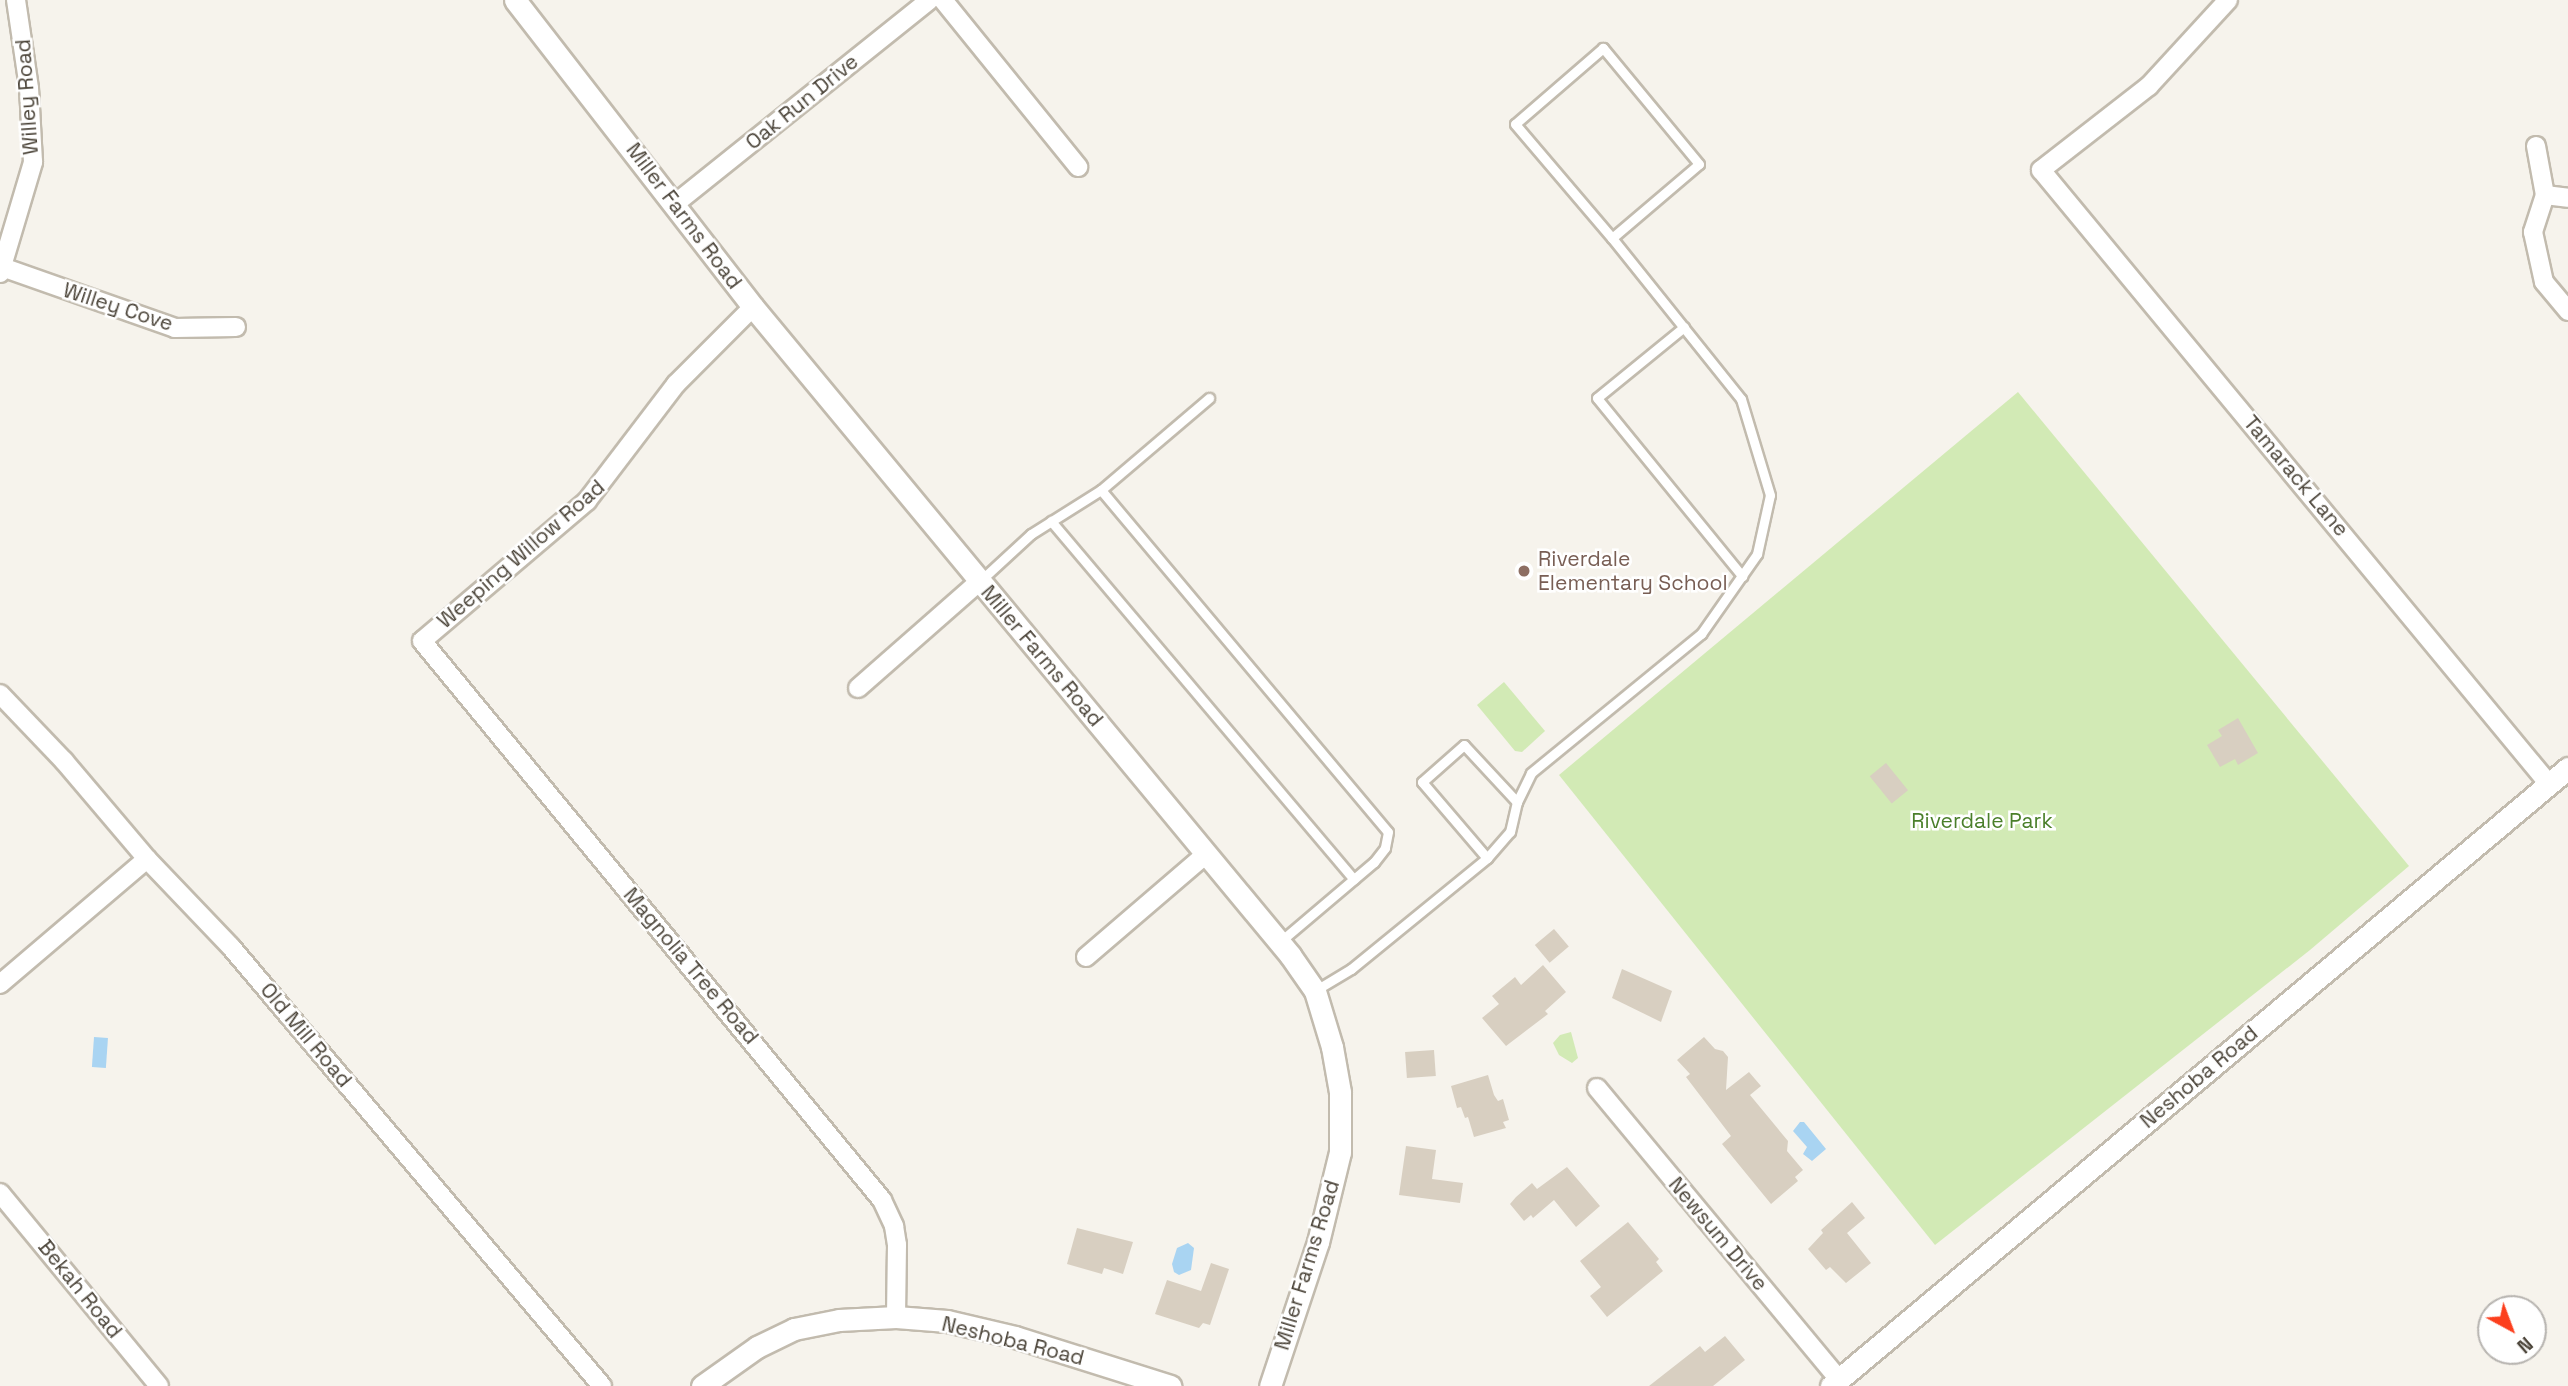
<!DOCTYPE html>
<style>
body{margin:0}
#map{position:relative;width:2568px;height:1386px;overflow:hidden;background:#f6f3ec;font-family:"Space Grotesk",sans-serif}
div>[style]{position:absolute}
.green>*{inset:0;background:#d2eab5}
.water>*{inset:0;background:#a9d4f2;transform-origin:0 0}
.building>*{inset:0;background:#d8cfc1;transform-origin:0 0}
.roads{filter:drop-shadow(2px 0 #c2bbae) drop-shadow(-2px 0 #c2bbae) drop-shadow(0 2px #c2bbae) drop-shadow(0 -2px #c2bbae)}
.service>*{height:9px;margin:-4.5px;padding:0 4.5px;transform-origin:4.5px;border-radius:4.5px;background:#fff}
.minor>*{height:18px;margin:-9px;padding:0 9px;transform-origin:9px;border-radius:9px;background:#fff}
.tertiary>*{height:21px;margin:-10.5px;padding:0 10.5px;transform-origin:10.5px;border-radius:10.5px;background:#fff}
.dots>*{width:19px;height:19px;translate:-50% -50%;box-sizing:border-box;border:4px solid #fff;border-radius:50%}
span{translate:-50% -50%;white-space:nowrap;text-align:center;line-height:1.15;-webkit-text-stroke:5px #fff;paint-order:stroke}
.street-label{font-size:21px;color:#4b4439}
.education-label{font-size:21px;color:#785e54}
.left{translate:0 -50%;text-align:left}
.park-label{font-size:21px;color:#4a7f2a}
.north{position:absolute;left:2477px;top:1295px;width:70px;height:70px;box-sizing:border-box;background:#fff;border:2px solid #b7b4b0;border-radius:50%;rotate:139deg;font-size:19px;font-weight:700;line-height:28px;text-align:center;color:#4b4439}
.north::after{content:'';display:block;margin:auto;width:24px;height:32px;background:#fc3f1d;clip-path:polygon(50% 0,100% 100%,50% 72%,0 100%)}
</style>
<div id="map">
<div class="green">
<div style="clip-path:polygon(2018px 392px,2409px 866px,2310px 950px,1935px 1245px,1559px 775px)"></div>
<div style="clip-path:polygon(1504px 682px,1545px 731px,1522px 752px,1515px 751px,1477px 705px)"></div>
<div style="clip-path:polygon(1571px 1032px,1578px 1058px,1572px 1063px,1559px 1055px,1553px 1043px,1560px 1035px)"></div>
</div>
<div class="water">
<div style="left:94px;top:1037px;width:14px;height:30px;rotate:4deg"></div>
<div style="clip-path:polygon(1800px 1122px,1804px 1122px,1826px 1149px,1812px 1161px,1803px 1154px,1807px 1147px,1793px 1131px)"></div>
<div style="clip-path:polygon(1188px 1243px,1194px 1248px,1191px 1270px,1179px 1275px,1174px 1272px,1172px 1264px,1177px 1248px)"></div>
</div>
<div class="building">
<div style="clip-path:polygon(2238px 718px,2258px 753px,2238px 765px,2235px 759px,2220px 767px,2207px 745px,2222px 736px,2218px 730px)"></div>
<div style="left:1886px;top:763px;width:35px;height:21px;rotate:51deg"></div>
<div style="left:1554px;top:929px;width:23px;height:25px;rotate:50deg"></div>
<div style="clip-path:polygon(1543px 965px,1566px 992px,1545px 1011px,1548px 1014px,1506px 1046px,1482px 1018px,1499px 1004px,1492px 996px,1515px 977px,1521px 985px)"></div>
<div style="clip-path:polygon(1622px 969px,1672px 991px,1661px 1022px,1612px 998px)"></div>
<div style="clip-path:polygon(1704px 1037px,1715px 1049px,1723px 1051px,1728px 1057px,1726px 1090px,1749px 1072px,1761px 1086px,1750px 1095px,1788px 1141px,1787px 1151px,1803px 1170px,1795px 1177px,1798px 1181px,1771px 1204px,1722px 1144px,1731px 1136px,1686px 1077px,1690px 1074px,1677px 1060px)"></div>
<div style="left:1434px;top:1050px;width:26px;height:29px;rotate:86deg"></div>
<div style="clip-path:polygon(1488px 1075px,1494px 1095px,1498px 1101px,1503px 1099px,1509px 1120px,1503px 1122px,1506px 1128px,1474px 1137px,1468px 1117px,1465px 1118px,1461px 1107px,1457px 1108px,1451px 1086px)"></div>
<div style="clip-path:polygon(1406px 1146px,1436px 1150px,1432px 1179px,1463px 1183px,1460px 1203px,1399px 1195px)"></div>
<div style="clip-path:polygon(1567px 1167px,1600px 1206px,1576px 1227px,1554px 1200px,1533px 1218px,1531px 1215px,1524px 1221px,1510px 1204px,1516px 1197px,1532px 1183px,1537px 1189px)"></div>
<div style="clip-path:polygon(1852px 1202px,1865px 1218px,1847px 1233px,1871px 1263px,1846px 1283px,1830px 1267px,1826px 1270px,1808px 1249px,1823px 1233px,1821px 1230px)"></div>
<div style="clip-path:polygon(1628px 1222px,1659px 1259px,1656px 1262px,1663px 1271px,1607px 1317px,1590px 1296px,1601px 1287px,1580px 1261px)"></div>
<div style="clip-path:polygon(1077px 1228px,1133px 1242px,1123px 1274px,1104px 1268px,1102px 1274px,1067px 1264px)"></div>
<div style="clip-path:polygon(1211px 1263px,1229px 1269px,1210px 1325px,1203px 1323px,1199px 1328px,1155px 1314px,1167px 1280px,1201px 1291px)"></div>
<div style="clip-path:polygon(1725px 1336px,1745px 1360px,1713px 1386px,1649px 1386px,1700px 1346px,1705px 1352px)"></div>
</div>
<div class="roads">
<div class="service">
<div style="left:1684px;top:327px;width:112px;rotate:140.8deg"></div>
<div style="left:1597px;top:398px;width:230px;rotate:50.8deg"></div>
<div style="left:1101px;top:490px;width:142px;rotate:-40.4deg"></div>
<div style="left:1051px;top:521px;width:469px;rotate:49.8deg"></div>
<div style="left:980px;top:581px;width:69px;rotate:-42.7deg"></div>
<div style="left:1031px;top:534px;width:83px;rotate:-32.2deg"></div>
<div style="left:1101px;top:490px;width:446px;rotate:50deg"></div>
<div style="left:1388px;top:832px;width:16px;rotate:101deg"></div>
<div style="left:1385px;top:848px;width:18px;rotate:128deg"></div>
<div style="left:1374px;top:862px;width:122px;rotate:139.7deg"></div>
<div style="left:1487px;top:858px;width:100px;rotate:-130.5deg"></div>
<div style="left:1422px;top:782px;width:56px;rotate:-41.4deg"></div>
<div style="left:1464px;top:745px;width:78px;rotate:47.1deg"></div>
<div style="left:1316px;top:990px;width:41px;rotate:-31deg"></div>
<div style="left:1351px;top:969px;width:176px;rotate:-39.2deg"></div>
<div style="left:1487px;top:858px;width:35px;rotate:-49deg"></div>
<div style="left:1510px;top:832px;width:31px;rotate:-77deg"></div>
<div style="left:1517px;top:802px;width:32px;rotate:-64deg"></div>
<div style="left:1531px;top:773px;width:220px;rotate:-39.3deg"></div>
<div style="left:1701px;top:634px;width:98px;rotate:-55deg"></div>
<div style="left:1757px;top:554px;width:60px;rotate:-77.6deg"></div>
<div style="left:1770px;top:495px;width:100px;rotate:-106.8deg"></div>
<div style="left:1741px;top:399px;width:206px;rotate:-128.7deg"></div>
<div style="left:1612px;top:238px;width:114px;rotate:-40.4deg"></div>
<div style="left:1699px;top:164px;width:151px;rotate:-129.6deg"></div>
<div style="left:1603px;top:48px;width:116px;rotate:139.2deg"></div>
<div style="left:1515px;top:124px;width:150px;rotate:49.6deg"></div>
</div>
<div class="minor">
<div style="left:943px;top:0;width:215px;rotate:51deg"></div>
<div style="left:2228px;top:0;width:117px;rotate:132.6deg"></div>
<div style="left:2149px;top:86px;width:137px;rotate:142.1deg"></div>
<div style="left:2041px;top:170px;width:797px;rotate:50.4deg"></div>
<div style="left:2536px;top:146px;width:50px;rotate:79.6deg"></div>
<div style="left:2545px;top:195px;width:39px;rotate:108deg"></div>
<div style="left:2533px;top:232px;width:51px;rotate:77.6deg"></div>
<div style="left:2544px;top:282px;width:38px;rotate:50deg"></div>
<div style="left:2545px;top:195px;width:23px;rotate:7deg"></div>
<div style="left:676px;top:203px;width:324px;rotate:-38.7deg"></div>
<div style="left:2px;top:267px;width:183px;rotate:19.4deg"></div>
<div style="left:175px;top:328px;width:61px;rotate:-0.9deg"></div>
<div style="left:0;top:273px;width:116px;rotate:-73.4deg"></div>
<div style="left:33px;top:162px;width:74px;rotate:-93.1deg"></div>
<div style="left:29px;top:88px;width:89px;rotate:-98.4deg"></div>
<div style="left:753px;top:307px;width:109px;rotate:135deg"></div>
<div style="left:676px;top:384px;width:147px;rotate:127.3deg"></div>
<div style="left:587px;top:501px;width:216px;rotate:139.7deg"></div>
<div style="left:422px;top:641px;width:724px;rotate:50.55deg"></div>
<div style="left:882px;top:1200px;width:29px;rotate:65deg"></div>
<div style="left:894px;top:1226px;width:19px;rotate:81deg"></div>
<div style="left:897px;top:1245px;width:72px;rotate:90.8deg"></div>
<div style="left:858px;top:688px;width:162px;rotate:-41.3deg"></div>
<div style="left:0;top:694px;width:93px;rotate:46.3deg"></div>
<div style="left:64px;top:761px;width:128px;rotate:49.7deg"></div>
<div style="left:147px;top:859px;width:122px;rotate:46.3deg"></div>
<div style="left:231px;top:947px;width:575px;rotate:49.8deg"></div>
<div style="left:1086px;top:957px;width:158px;rotate:-40.6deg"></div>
<div style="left:0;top:984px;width:193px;rotate:-40.4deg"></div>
<div style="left:1597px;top:1088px;width:378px;rotate:50.3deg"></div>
<div style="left:0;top:1193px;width:250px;rotate:50.5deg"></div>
</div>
<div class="tertiary">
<div style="left:515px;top:0;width:388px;rotate:52.2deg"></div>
<div style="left:753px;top:307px;width:842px;rotate:50.35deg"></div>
<div style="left:1290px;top:955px;width:44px;rotate:55.2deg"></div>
<div style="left:1315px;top:991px;width:59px;rotate:73.1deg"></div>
<div style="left:1332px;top:1047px;width:46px;rotate:79.9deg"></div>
<div style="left:1340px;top:1092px;width:60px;rotate:90deg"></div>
<div style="left:1340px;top:1152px;width:93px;rotate:103.7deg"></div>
<div style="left:1318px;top:1242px;width:152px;rotate:108.4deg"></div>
<div style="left:702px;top:1386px;width:67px;rotate:-35.3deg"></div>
<div style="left:757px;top:1347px;width:41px;rotate:-25.9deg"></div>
<div style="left:794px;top:1329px;width:46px;rotate:-11.3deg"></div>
<div style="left:839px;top:1320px;width:57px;rotate:-3deg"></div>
<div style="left:896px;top:1317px;width:51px;rotate:4.5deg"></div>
<div style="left:947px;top:1321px;width:70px;rotate:13.2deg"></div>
<div style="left:1015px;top:1337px;width:163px;rotate:17.5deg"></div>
<div style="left:1831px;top:1386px;width:962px;rotate:-39.98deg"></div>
</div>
</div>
<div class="dots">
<div style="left:1524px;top:571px;background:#8d6e63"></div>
</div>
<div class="street-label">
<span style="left:27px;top:97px;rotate:-94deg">Willey Road</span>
<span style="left:802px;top:102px;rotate:-39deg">Oak Run Drive</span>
<span style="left:684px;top:216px;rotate:53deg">Miller Farms Road</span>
<span style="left:118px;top:307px;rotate:18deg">Willey Cove</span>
<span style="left:2296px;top:476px;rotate:50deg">Tamarack Lane</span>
<span style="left:521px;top:554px;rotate:-41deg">Weeping Willow Road</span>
<span style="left:1042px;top:656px;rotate:50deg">Miller Farms Road</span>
<span style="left:691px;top:966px;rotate:50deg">Magnolia Tree Road</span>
<span style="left:306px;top:1035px;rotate:50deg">Old Mill Road</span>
<span style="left:2199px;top:1077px;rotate:-40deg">Neshoba Road</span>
<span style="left:1718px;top:1234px;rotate:50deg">Newsum Drive</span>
<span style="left:1307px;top:1265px;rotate:-73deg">Miller Farms Road</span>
<span style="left:80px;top:1289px;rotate:51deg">Bekah Road</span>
<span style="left:1013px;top:1341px;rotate:14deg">Neshoba Road</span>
</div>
<div class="education-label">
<span class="left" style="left:1538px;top:571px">Riverdale<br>Elementary School</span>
</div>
<div class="park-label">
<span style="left:1982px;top:821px">Riverdale Park</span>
</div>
<div class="north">N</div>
</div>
